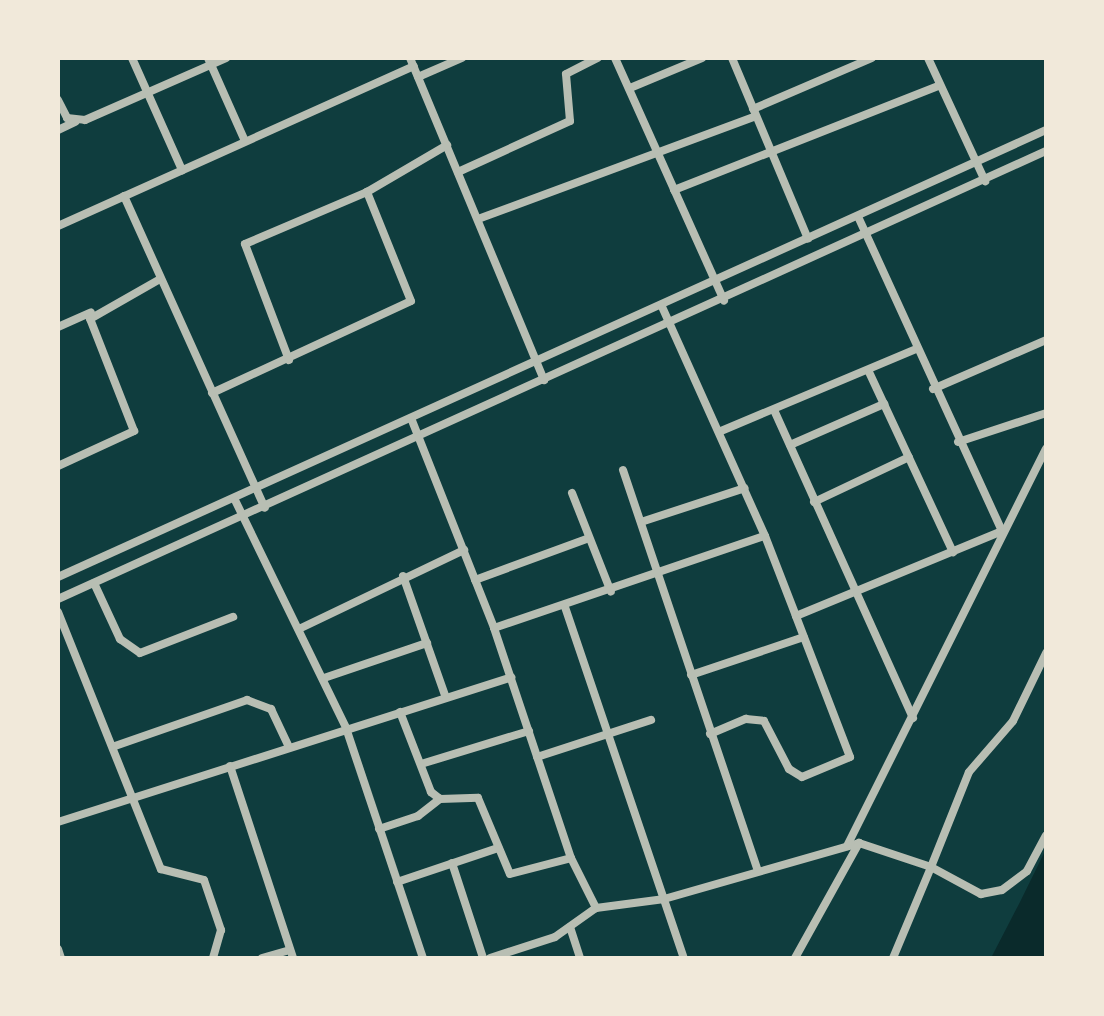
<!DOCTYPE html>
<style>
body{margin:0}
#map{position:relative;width:1104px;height:1016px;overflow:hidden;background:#0f3d3e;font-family:Ubuntu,sans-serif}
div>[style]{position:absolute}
.water>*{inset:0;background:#0a2a2b}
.minor>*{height:8px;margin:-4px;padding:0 4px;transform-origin:4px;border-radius:4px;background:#b8beb3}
span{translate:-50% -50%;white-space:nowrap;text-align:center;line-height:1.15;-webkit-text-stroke:6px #f1e9da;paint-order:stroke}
.frame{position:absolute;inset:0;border:60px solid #f1e9da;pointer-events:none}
</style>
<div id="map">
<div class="water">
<div style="clip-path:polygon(1046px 849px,1046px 958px,991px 958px,1020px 902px)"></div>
</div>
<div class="minor">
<div style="left:132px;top:58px;width:123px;rotate:65.9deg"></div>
<div style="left:208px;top:58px;width:91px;rotate:66deg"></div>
<div style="left:410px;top:58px;width:349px;rotate:67.4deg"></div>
<div style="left:615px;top:58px;width:266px;rotate:65.8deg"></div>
<div style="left:732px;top:58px;width:196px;rotate:67.2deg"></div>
<div style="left:928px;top:58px;width:136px;rotate:65.1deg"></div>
<div style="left:418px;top:77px;width:48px;rotate:-23.4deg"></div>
<div style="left:630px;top:88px;width:78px;rotate:-22.6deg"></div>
<div style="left:58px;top:100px;width:20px;rotate:63deg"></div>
<div style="left:67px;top:118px;width:18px;rotate:6deg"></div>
<div style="left:85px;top:120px;width:154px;rotate:-23.7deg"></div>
<div style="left:753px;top:109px;width:129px;rotate:-23.2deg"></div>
<div style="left:58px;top:130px;width:19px;rotate:-25deg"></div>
<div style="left:458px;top:172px;width:123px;rotate:-24.5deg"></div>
<div style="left:570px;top:121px;width:47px;rotate:-94.9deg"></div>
<div style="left:566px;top:74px;width:36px;rotate:-27deg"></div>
<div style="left:674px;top:190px;width:286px;rotate:-21.5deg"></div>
<div style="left:124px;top:196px;width:342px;rotate:65.7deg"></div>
<div style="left:478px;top:219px;width:296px;rotate:-20.3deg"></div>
<div style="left:58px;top:226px;width:390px;rotate:-24.2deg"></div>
<div style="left:58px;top:327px;width:36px;rotate:-24deg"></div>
<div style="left:289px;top:360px;width:124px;rotate:-110.8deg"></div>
<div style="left:245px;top:244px;width:133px;rotate:-23.1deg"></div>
<div style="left:869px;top:372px;width:199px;rotate:65deg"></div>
<div style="left:933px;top:389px;width:123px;rotate:-23.4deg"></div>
<div style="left:212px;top:393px;width:219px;rotate:-24.8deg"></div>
<div style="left:411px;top:301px;width:118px;rotate:-112deg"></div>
<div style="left:367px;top:192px;width:93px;rotate:-30.4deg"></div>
<div style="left:774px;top:410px;width:338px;rotate:65.7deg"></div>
<div style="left:411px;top:418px;width:226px;rotate:68.4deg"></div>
<div style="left:494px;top:628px;width:243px;rotate:71.5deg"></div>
<div style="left:571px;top:858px;width:56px;rotate:63.4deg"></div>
<div style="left:596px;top:908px;width:69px;rotate:-7.5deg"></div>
<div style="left:664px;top:899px;width:203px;rotate:-16deg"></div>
<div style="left:859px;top:843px;width:76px;rotate:18.4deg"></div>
<div style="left:931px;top:867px;width:102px;rotate:-68.2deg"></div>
<div style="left:969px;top:772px;width:67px;rotate:-49.2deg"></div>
<div style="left:1013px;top:721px;width:76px;rotate:-64.1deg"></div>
<div style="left:721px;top:431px;width:212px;rotate:-22.8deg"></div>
<div style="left:958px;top:442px;width:93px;rotate:-18.2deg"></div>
<div style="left:790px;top:445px;width:103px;rotate:-23.6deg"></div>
<div style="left:58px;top:466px;width:84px;rotate:-24.7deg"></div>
<div style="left:134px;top:431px;width:120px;rotate:-111.4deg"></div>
<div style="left:90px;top:319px;width:81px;rotate:-29.7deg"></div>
<div style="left:623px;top:470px;width:423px;rotate:71.4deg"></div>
<div style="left:572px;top:493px;width:106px;rotate:68.5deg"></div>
<div style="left:234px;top:498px;width:256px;rotate:64deg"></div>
<div style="left:346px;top:728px;width:243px;rotate:71.5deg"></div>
<div style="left:814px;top:502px;width:105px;rotate:-25.3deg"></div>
<div style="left:641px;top:522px;width:109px;rotate:-18.1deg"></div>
<div style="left:765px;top:536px;width:86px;rotate:68.8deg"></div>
<div style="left:796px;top:616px;width:223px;rotate:-22.4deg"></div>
<div style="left:1002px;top:531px;width:345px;rotate:-114.6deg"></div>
<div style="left:403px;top:576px;width:129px;rotate:70.6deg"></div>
<div style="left:58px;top:577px;width:1084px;rotate:-24.34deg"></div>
<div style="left:475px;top:580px;width:121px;rotate:-20.2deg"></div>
<div style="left:94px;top:583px;width:62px;rotate:65.1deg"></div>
<div style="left:120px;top:639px;width:24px;rotate:35deg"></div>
<div style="left:140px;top:653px;width:100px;rotate:-21.2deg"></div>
<div style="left:58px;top:599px;width:1085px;rotate:-24.39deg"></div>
<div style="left:565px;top:607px;width:371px;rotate:71.3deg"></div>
<div style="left:58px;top:612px;width:277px;rotate:68.2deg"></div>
<div style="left:161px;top:869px;width:44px;rotate:14.3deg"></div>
<div style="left:204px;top:880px;width:53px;rotate:71.2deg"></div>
<div style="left:221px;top:930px;width:29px;rotate:106deg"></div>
<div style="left:301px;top:628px;width:181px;rotate:-25.6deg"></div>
<div style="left:494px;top:628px;width:286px;rotate:-18.8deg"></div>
<div style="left:765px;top:536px;width:253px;rotate:-114.2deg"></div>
<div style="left:691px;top:675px;width:119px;rotate:-18.6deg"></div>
<div style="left:324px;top:678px;width:109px;rotate:-18.8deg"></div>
<div style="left:400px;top:712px;width:86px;rotate:68.8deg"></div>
<div style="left:431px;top:792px;width:11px;rotate:38deg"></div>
<div style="left:440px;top:799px;width:38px;rotate:-2deg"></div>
<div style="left:478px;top:798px;width:82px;rotate:67.2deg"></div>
<div style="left:510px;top:874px;width:63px;rotate:-14.7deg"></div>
<div style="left:710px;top:734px;width:39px;rotate:-23deg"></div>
<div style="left:746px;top:719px;width:18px;rotate:6deg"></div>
<div style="left:764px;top:721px;width:54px;rotate:62.5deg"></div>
<div style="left:789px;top:769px;width:15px;rotate:32deg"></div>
<div style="left:802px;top:777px;width:52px;rotate:-22.6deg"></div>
<div style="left:850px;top:757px;width:151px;rotate:-111deg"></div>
<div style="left:115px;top:746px;width:140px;rotate:-19.2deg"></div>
<div style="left:247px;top:700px;width:26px;rotate:21deg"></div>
<div style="left:271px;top:709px;width:42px;rotate:64.7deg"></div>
<div style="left:537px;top:757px;width:120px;rotate:-18deg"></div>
<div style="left:421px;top:764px;width:113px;rotate:-17deg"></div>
<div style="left:230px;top:766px;width:202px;rotate:71.8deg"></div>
<div style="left:58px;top:822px;width:476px;rotate:-17.7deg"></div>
<div style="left:379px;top:829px;width:41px;rotate:-18.4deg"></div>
<div style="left:418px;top:816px;width:28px;rotate:-38deg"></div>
<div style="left:847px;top:846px;width:444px;rotate:-63.4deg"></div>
<div style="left:452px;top:863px;width:100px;rotate:71.9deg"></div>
<div style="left:397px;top:882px;width:107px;rotate:-18.6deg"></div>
<div style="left:570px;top:927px;width:33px;rotate:72deg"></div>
<div style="left:58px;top:949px;width:9px;rotate:72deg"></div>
<div style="left:262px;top:958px;width:29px;rotate:-16deg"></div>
<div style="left:490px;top:958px;width:68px;rotate:-17.9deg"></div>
<div style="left:555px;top:937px;width:50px;rotate:-35.3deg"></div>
<div style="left:795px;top:958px;width:132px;rotate:-60.9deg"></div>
<div style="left:893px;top:958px;width:99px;rotate:-67.3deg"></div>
<div style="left:931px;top:867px;width:57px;rotate:28.4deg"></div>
<div style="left:981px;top:894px;width:21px;rotate:-11deg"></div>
<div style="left:1002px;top:890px;width:31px;rotate:-37deg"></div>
<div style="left:1027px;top:871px;width:40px;rotate:-62deg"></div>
</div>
<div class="frame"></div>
</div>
